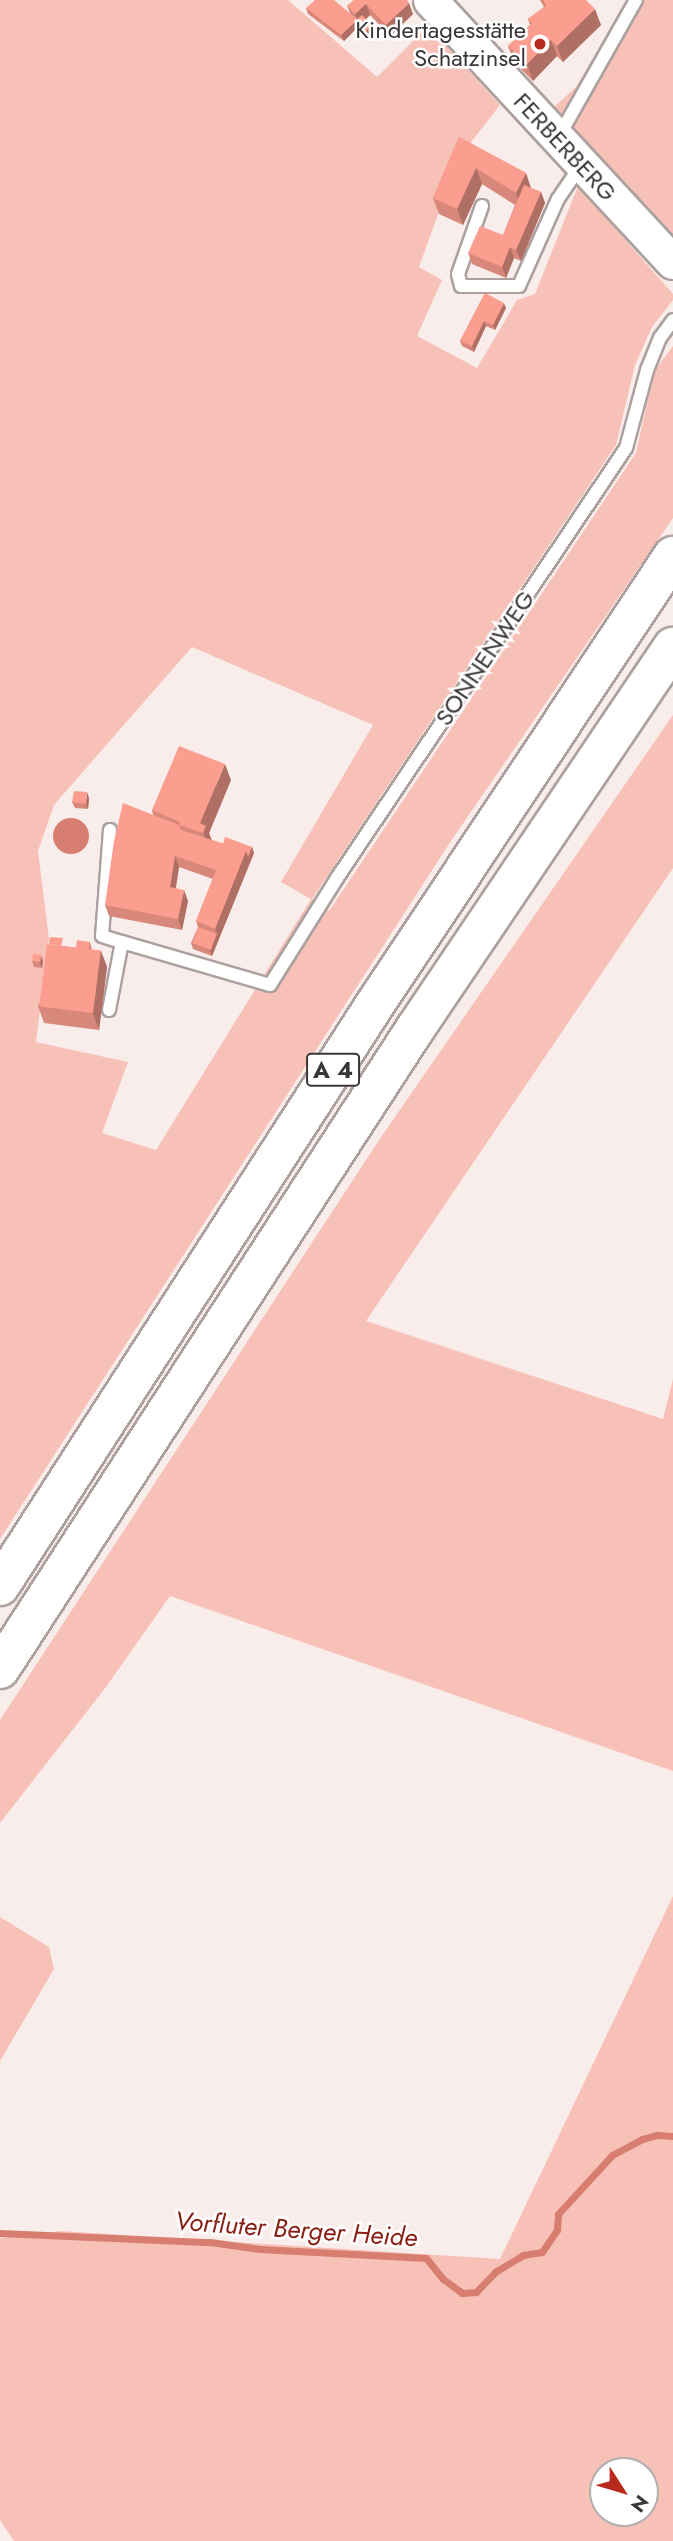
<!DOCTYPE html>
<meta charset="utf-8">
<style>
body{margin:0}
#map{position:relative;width:673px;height:2541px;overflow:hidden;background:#f9edeb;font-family:Jost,sans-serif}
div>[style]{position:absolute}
.green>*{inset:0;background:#f7c1b8}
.water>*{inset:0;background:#d77e70}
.round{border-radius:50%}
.stream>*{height:7px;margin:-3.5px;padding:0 3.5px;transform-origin:3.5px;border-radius:3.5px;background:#d77e70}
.roads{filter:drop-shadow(2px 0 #aca19f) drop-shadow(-2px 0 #aca19f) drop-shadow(0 2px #aca19f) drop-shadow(0 -2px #aca19f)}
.lane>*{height:12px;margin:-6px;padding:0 6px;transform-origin:6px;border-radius:6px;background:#fff}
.secondary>*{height:33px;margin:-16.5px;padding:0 16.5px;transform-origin:16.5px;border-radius:16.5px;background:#fff}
.highway>*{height:38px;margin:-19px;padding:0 19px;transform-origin:19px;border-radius:19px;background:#fff}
.wall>*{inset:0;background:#d8887b}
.shaded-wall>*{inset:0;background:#b06f64}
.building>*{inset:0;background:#fb9e8f;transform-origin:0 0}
.dots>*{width:19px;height:19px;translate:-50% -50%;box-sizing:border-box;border:4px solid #fff;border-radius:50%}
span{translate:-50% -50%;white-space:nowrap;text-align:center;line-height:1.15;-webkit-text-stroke:5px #fff;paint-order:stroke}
.shield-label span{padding:2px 5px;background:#fff;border:2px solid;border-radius:5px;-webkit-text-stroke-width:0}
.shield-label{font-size:23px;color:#3a3635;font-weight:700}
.poi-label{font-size:24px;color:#3a3635}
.right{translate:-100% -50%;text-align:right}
.street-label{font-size:24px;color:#3a3635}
.water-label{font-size:26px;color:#881d13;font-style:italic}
.north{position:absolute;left:589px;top:2457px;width:70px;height:70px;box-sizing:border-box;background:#fff;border:2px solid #b0afae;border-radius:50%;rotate:127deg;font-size:19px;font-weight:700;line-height:28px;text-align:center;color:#3a3635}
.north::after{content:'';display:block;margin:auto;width:24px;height:32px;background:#b82a1e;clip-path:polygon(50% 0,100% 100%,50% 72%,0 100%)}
</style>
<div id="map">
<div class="green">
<div style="clip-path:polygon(evenodd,0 0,288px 0,377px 77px,428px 26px,500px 105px,458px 159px,419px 267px,442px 280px,417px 336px,477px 368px,517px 300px,535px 294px,578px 186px,673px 294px,673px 300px,652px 327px,635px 365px,616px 445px,312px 899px,329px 911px,636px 453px,654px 371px,673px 346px,673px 518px,451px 841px,0 1539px,0 0,192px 647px,373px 725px,281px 882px,311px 899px,156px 1150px,102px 1133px,128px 1062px,36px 1042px,49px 939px,38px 851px,54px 805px,192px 647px)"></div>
<div style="clip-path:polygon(628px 0,673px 0,673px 243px,544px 116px,576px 87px)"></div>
<div style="clip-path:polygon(673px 715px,673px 868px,366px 1321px,663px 1419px,673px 1379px,673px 1771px,170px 1596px,106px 1687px,0 1823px,0 1720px,381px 1137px)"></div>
<div style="clip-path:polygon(evenodd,673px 1896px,673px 2541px,14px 2541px,0 2520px,0 2238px,61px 2231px,500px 2259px,673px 1896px,603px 2471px,645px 2471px,645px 2513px,603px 2513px,603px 2471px)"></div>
<div style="clip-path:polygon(0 1917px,49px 1947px,54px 1969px,0 2061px)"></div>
</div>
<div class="water">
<div class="round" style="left:53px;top:818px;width:36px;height:36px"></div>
</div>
<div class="stream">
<div style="left:0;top:2233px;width:210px;rotate:2.5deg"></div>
<div style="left:210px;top:2242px;width:50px;rotate:8deg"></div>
<div style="left:260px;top:2249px;width:166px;rotate:3.1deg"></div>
<div style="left:426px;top:2258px;width:27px;rotate:51deg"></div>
<div style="left:443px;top:2279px;width:24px;rotate:36deg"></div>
<div style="left:462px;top:2293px;width:14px;rotate:-4deg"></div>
<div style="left:476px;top:2292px;width:28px;rotate:-46deg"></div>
<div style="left:495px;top:2272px;width:33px;rotate:-31deg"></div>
<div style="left:523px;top:2255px;width:19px;rotate:-9deg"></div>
<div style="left:542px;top:2252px;width:27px;rotate:-56deg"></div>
<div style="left:557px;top:2230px;width:16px;rotate:-86deg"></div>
<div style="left:558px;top:2214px;width:80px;rotate:-47.5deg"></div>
<div style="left:612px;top:2155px;width:34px;rotate:-28deg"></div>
<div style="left:642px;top:2139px;width:16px;rotate:-15deg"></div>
<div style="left:657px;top:2135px;width:16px;rotate:4deg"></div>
</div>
<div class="roads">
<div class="lane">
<div style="left:559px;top:136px;width:156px;rotate:-60.5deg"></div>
<div style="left:482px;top:206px;width:72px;rotate:109.4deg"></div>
<div style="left:458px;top:274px;width:12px;rotate:76deg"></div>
<div style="left:461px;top:286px;width:58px"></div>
<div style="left:519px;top:286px;width:95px;rotate:-65.9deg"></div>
<div style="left:558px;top:199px;width:41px;rotate:-55.9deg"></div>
<div style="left:110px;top:830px;width:106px;rotate:94.3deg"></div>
<div style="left:102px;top:936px;width:21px;rotate:17deg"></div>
<div style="left:109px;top:1010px;width:69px;rotate:-79.2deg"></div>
<div style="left:122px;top:942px;width:154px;rotate:16.2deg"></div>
<div style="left:270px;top:985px;width:126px;rotate:-57.9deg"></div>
<div style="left:337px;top:878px;width:518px;rotate:-56.1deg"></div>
<div style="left:626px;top:448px;width:81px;rotate:-74.9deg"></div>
<div style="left:647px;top:370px;width:35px;rotate:-68deg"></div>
<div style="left:660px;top:338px;width:22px;rotate:-54deg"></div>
</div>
<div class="secondary">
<div style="left:430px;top:0;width:357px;rotate:47.2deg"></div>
</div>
<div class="highway">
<div style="left:0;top:1586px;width:687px;rotate:-57.19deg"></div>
<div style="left:372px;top:1009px;width:544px;rotate:-56.4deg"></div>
<div style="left:0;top:1669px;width:763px;rotate:-57.04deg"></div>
<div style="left:415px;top:1029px;width:461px;rotate:-56deg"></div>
</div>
</div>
<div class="wall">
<div style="clip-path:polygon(354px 0,413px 14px,390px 36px,370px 15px,366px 19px,372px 25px,374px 30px,366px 38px,356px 29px,344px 41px,308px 14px,306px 8px,350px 13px,347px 6px)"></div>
<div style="clip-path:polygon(540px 0,586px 0,601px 25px,563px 62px,557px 56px,533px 81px,514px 62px,508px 46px,530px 25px,528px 19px,544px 7px)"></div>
<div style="clip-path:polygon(459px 137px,526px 173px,531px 188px,541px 192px,545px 203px,521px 261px,514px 258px,506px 278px,472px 264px,468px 253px,503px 235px,515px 205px,482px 184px,463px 225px,439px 214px,433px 198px)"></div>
<div style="clip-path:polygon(485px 293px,506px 308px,495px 330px,486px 326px,474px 352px,462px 346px,460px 341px)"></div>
<div style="clip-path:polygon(231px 780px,209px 833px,212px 840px,223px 844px,252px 847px,254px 853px,212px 956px,193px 949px,191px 943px,198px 927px,196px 921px,213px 879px,179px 867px,176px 888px,188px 901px,182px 930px,109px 916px,105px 905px,153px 815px,152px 810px)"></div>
<div style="clip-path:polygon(89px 798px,88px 809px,75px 808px,72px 802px)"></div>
<div style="clip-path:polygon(90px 942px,92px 950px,101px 951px,107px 967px,99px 1030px,44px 1023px,38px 1006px,65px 944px,64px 946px,76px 948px)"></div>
<div style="clip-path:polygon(32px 961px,43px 961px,42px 968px,34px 967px)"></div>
</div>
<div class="shaded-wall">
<div style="clip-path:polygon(409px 3px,413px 14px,390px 36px,386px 25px)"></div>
<div style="clip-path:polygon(366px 4px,370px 15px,359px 25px,355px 14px)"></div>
<div style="clip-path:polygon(595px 9px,601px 25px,563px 62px,557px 46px)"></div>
<div style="clip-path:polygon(354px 23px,356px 29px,344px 41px,341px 35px)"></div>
<div style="clip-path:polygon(372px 25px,374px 30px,366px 38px,364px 33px)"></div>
<div style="clip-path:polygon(551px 40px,557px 56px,533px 81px,527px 64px)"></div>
<div style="clip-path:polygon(476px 168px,482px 184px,463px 225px,457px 209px)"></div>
<div style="clip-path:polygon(526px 173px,531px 189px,522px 209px,516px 193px)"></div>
<div style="clip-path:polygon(541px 192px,545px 203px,521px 261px,516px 250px)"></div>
<div style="clip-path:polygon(510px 247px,514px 258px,506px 278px,502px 267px)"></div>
<div style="clip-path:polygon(504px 303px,506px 308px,495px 330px,493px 325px)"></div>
<div style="clip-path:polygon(484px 321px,486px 326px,474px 352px,472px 346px)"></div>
<div style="clip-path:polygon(225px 764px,231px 780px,209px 833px,212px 842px,209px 849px,200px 823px)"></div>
<div style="clip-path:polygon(87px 792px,89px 798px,88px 809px,86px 804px)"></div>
<div style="clip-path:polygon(252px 847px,254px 853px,212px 956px,210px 950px,217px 934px,215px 929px,246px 851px)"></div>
<div style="clip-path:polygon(175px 856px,179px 867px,174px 898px,170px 887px)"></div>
<div style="clip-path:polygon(184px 890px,188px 901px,182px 930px,178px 919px)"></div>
<div style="clip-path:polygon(101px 951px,107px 967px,99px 1030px,93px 1014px)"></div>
<div style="clip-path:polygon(41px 955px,43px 961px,42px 968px,40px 963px)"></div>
</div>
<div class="building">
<div style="clip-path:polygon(315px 0,334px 0,357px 19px,362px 15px,372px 25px,364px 33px,354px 23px,341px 35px,306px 8px)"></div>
<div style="clip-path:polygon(354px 0,407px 0,409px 3px,386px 25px,366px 4px,355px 14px,347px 6px)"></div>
<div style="clip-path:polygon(543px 0,586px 0,595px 9px,557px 46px,551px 40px,527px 64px,508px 46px,532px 23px,528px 19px,546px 6px)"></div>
<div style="clip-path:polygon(459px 137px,526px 173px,516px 193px,476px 168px,457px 209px,433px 198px)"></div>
<div style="clip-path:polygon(524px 185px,541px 192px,516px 250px,510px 247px,502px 267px,468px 253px,480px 226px,503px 235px)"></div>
<div style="clip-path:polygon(485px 293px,504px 303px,493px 325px,484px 321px,472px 346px,460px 341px)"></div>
<div style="clip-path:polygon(179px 746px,225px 764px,200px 823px,206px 826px,203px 833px,179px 825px,180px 822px,152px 810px)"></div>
<div style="clip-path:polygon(74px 791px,87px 792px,86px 804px,72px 802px)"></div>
<div style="clip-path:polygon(123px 803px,179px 825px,181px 830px,246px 851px,215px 929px,196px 921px,216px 870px,175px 856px,170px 887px,184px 890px,178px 919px,105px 905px,114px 841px)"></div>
<div style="clip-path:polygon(225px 837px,252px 847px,248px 857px,246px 851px,223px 844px)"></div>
<div style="left:198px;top:927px;width:20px;height:17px;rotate:20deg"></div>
<div style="clip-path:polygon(50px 937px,63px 938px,61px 946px,49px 944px)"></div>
<div style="left:77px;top:940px;width:13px;height:8px;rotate:9deg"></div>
<div style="left:47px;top:944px;width:54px;height:63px;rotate:7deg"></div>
<div style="left:33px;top:954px;width:8px;height:7px;rotate:7deg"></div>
</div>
<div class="dots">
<div style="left:540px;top:44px;background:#b82a1e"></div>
</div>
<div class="shield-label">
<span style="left:333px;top:1070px">A 4</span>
</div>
<div class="poi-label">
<span class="right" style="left:526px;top:44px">Kindertagesstätte<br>Schatzinsel</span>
</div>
<div class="street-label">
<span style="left:565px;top:147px;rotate:47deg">FERBERBERG</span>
<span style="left:485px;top:658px;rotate:-56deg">SONNENWEG</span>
</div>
<div class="water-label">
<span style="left:296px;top:2230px;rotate:4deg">Vorfluter Berger Heide</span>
</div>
<div class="north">N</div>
</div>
